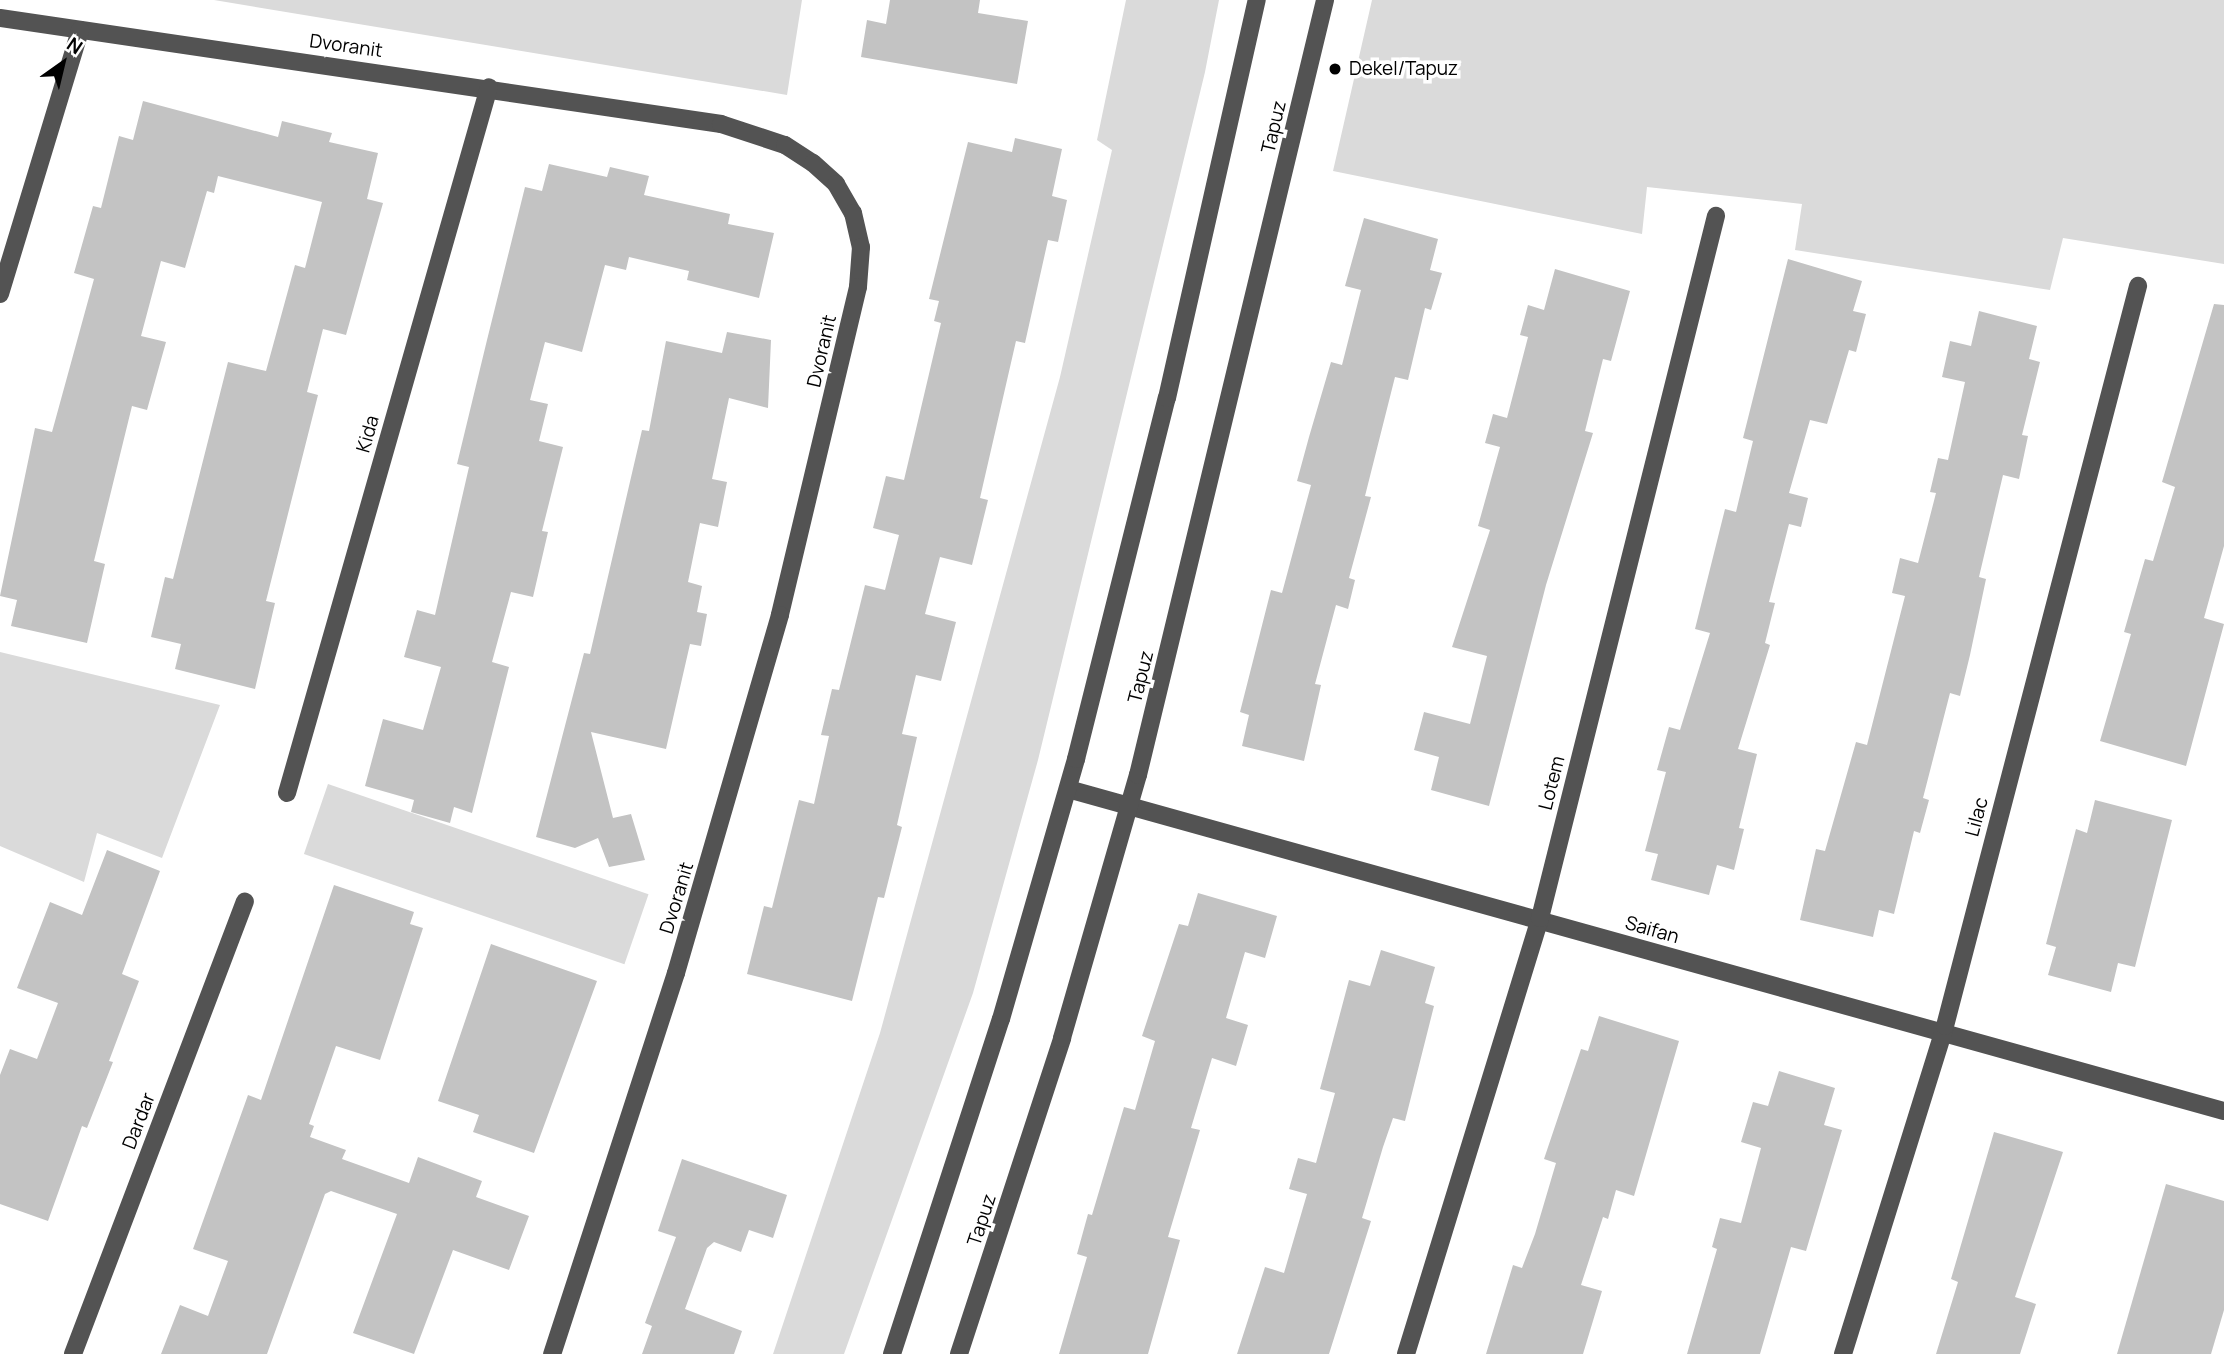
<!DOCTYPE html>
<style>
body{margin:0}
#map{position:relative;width:2224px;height:1354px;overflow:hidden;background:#fff;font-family:Manrope,sans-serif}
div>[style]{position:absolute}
.green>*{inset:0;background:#dadada;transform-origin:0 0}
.building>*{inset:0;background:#c3c3c3}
.minor>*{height:18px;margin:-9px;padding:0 9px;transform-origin:9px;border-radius:9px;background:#535353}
.dots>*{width:19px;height:19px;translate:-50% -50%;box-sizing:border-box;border:4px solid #fff;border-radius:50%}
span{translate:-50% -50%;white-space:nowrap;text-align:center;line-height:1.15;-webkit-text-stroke:7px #fff;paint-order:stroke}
.street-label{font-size:19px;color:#000}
.poi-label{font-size:19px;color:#000}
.left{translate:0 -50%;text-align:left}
.north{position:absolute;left:28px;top:28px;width:70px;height:70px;-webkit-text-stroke:5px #fff;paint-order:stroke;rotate:34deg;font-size:19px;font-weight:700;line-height:28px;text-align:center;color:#000}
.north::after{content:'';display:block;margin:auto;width:24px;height:32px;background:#000;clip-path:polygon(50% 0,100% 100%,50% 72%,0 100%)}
</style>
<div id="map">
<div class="green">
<div style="clip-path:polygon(214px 0,802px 0,787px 95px)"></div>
<div style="clip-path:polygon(1126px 0,1219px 0,1205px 72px,1038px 760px,973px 993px,844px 1354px,773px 1354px,880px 1033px,1060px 377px,1112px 150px,1097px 140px)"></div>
<div style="clip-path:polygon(1372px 0,2224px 0,2224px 264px,2063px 238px,2050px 290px,1795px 250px,1802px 204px,1647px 187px,1642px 234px,1333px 171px)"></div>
<div style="clip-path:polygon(0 652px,220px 705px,162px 858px,97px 833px,84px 882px,0 846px)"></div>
<div style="left:328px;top:784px;width:339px;height:74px;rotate:19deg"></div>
</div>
<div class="building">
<div style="clip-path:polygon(890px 0,980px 0,978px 13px,1028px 21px,1017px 84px,861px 57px,867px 20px,886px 24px)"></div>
<div style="clip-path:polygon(143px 101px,278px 137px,282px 121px,332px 133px,329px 142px,378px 153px,367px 199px,383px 203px,346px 335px,323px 329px,307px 392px,318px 395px,266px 601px,275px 603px,255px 689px,175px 669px,181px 644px,151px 637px,165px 577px,173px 579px,228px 362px,266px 371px,295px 265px,305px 268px,322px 202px,218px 176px,214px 193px,207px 191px,185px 268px,161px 261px,141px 336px,166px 342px,147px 410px,132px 406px,94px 561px,105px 564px,87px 643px,11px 626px,17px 600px,0 596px,35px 428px,52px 432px,94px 279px,74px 273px,93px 206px,101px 208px,119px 136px,133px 140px)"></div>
<div style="clip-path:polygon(1015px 138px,1062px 149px,1052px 196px,1067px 200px,1058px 242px,1048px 240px,1025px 343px,1016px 341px,980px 498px,988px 500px,972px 565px,940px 557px,925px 614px,956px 622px,941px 681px,916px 675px,902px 734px,917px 737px,897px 825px,902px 827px,884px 898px,878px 897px,852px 1001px,747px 974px,764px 906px,772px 908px,799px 800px,814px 804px,829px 736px,821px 735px,832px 689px,839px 690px,865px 585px,885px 590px,899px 535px,873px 528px,886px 476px,904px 480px,941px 323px,934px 321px,939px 301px,929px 299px,968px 142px,1012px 152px)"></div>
<div style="clip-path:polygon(549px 164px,607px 177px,610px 167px,649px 176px,644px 195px,730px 214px,728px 224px,774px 233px,759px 298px,687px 280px,689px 271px,629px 257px,626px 270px,605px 265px,582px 352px,545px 342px,530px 400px,548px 404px,539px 441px,563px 447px,542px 531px,548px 532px,533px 597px,511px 592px,492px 662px,509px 667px,472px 813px,454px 807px,450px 823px,411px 812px,414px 800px,365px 786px,383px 719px,423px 730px,441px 667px,404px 657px,417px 610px,435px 615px,469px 467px,457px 464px,487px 340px,525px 187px,542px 191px)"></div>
<div style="clip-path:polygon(1364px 218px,1438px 239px,1430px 270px,1442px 273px,1431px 310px,1425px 308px,1408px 380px,1395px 377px,1365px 496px,1371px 497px,1349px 578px,1355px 580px,1348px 609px,1336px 605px,1315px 684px,1321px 685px,1304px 761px,1242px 746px,1249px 715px,1240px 712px,1271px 590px,1282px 593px,1311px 485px,1297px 481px,1309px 437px,1331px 362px,1342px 365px,1361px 290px,1345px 286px)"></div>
<div style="clip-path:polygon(1788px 259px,1862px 281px,1853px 311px,1866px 314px,1856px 352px,1849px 350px,1827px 424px,1810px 420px,1789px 493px,1808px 498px,1801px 527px,1789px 524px,1769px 602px,1775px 603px,1765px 643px,1770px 645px,1738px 749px,1757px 754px,1739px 828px,1744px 829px,1734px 870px,1717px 865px,1709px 895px,1651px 880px,1658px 854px,1645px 851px,1666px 772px,1657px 770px,1669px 727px,1680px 730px,1710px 633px,1695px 629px,1725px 509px,1736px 512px,1753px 441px,1743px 438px)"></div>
<div style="clip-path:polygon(1555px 269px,1630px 291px,1611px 361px,1603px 359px,1585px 431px,1593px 433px,1546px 585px,1489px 806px,1431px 790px,1439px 757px,1414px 750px,1424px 712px,1470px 724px,1487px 656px,1452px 647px,1490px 530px,1478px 526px,1500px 447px,1485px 443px,1493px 414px,1507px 418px,1528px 337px,1520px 335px,1528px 305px,1544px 310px)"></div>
<div style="clip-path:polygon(2214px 304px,2224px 305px,2224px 546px,2204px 618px,2224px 624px,2186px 766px,2100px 741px,2131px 634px,2124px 632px,2145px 559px,2153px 561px,2175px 487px,2162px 482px)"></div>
<div style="clip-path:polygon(1979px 311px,2037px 326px,2029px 359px,2040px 362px,2022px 435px,2028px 436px,2019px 479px,2003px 475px,1979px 577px,1986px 579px,1970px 655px,1960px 696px,1950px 693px,1923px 798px,1929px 800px,1920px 833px,1914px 831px,1894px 914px,1879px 910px,1873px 937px,1800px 920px,1816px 849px,1825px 851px,1856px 742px,1867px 745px,1905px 596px,1892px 593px,1900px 558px,1918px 563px,1936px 493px,1930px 492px,1938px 458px,1948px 460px,1965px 382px,1942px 377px,1950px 341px,1971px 346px)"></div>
<div style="clip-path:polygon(727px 332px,771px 340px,768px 408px,729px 398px,712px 479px,727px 482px,718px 527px,700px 523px,688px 582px,702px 586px,697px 612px,707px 614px,701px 646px,690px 644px,666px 749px,591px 732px,613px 818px,631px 814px,645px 860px,609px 867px,598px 838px,575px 848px,536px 837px,584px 653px,590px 654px,642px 430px,649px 431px,666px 341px,722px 353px)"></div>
<div style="clip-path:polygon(2095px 800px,2172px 820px,2135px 967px,2118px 963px,2111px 992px,2048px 975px,2056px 947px,2046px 944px,2076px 829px,2087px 833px)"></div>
<div style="clip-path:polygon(107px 850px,160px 871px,122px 974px,139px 981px,109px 1061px,113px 1062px,87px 1128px,82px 1126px,48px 1221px,0 1204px,0 1075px,10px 1049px,37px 1059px,58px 1003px,17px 988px,50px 902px,82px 915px)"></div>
<div style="clip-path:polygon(334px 885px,414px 912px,410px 924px,423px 928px,380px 1060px,336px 1046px,309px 1124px,314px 1126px,310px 1137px,346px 1150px,342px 1159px,409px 1183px,418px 1157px,482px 1181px,476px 1197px,529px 1216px,509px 1270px,453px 1250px,414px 1354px,353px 1333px,397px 1214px,331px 1191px,325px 1194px,267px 1354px,161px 1354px,180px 1305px,208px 1316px,228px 1261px,193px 1249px,248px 1095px,261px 1100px)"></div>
<div style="clip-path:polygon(1198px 893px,1277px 916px,1265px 958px,1245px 952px,1226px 1018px,1248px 1025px,1236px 1066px,1212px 1058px,1191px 1128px,1200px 1130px,1168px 1237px,1180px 1240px,1148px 1354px,1059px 1354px,1087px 1257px,1077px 1254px,1088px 1214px,1092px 1215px,1124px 1107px,1135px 1110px,1155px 1041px,1142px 1036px,1179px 924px,1188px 926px)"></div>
<div style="clip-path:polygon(491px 944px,597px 981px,534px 1153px,473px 1132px,479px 1115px,438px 1101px)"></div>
<div style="clip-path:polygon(1381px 950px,1435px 967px,1425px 1003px,1434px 1006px,1405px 1121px,1393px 1118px,1383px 1147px,1362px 1218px,1371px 1221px,1329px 1354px,1237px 1354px,1265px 1267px,1284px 1273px,1307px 1194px,1289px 1189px,1298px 1158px,1316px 1163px,1335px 1093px,1320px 1089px,1349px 980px,1370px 986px)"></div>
<div style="clip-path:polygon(1599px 1016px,1679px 1041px,1634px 1196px,1616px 1190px,1608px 1219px,1603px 1217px,1581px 1285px,1602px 1291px,1583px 1354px,1486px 1354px,1513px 1265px,1522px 1268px,1535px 1234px,1556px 1163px,1544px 1159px,1581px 1049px,1588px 1051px)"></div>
<div style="clip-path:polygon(1779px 1071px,1835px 1088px,1824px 1125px,1842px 1130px,1806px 1251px,1791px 1247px,1760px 1354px,1687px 1354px,1717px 1249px,1712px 1247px,1720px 1218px,1741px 1223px,1761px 1148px,1741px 1142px,1753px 1102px,1768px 1106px)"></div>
<div style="clip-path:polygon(1994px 1132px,2063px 1152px,2015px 1297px,2036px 1304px,2020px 1354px,1936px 1354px,1958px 1282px,1951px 1279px)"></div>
<div style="clip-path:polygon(682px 1159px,787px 1195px,773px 1238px,749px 1230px,741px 1252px,714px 1242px,707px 1248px,685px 1309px,742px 1331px,734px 1354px,642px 1354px,652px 1326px,645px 1323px,676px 1237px,658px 1231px)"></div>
<div style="clip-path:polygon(2166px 1184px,2224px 1201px,2224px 1310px,2211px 1354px,2117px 1354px)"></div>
</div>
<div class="minor">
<div style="left:0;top:18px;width:729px;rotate:8.36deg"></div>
<div style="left:721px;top:124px;width:67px;rotate:18.2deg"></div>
<div style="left:785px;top:145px;width:33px;rotate:33deg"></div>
<div style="left:813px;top:163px;width:31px;rotate:42deg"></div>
<div style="left:836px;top:184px;width:34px;rotate:60deg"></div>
<div style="left:853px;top:213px;width:35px;rotate:77deg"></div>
<div style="left:861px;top:247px;width:40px;rotate:94.3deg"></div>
<div style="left:858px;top:287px;width:337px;rotate:103.4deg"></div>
<div style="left:780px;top:615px;width:373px;rotate:106.2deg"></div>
<div style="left:676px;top:973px;width:401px;rotate:108deg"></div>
<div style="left:0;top:294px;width:276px;rotate:-73.1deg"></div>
<div style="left:1068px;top:789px;width:1200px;rotate:15.57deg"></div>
<div style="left:287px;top:793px;width:734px;rotate:-74.03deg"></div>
<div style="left:73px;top:1354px;width:484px;rotate:-69.2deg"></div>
<div style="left:892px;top:1354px;width:352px;rotate:-72deg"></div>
<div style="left:1001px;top:1019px;width:271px;rotate:-73.9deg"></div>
<div style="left:1076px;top:759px;width:372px;rotate:-75.9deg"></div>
<div style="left:1167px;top:398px;width:408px;rotate:-77.3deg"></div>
<div style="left:959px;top:1354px;width:332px;rotate:-71.9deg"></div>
<div style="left:1062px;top:1038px;width:274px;rotate:-73.9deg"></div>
<div style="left:1138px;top:775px;width:797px;rotate:-76.43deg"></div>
<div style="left:1406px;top:1354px;width:456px;rotate:-72.9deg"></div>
<div style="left:1540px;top:918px;width:724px;rotate:-75.93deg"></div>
<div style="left:1843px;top:1354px;width:343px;rotate:-72.7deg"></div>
<div style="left:1945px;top:1026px;width:765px;rotate:-75.38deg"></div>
</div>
<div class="dots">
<div style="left:1335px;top:69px;background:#000"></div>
</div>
<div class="street-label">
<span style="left:346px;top:46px;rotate:8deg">Dvoranit</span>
<span style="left:1274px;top:127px;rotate:-77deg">Tapuz</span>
<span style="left:822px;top:351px;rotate:-77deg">Dvoranit</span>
<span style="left:368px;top:434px;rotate:-74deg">Kida</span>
<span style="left:1141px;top:677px;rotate:-76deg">Tapuz</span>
<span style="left:1552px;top:783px;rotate:-76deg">Lotem</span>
<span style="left:1977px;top:817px;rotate:-75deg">Lilac</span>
<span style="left:677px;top:898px;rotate:-73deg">Dvoranit</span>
<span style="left:1652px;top:930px;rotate:16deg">Saifan</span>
<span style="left:139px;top:1121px;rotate:-69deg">Dardar</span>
<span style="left:982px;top:1220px;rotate:-72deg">Tapuz</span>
</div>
<div class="poi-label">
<span class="left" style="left:1349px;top:69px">Dekel/Tapuz</span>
</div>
<div class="north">N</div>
</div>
